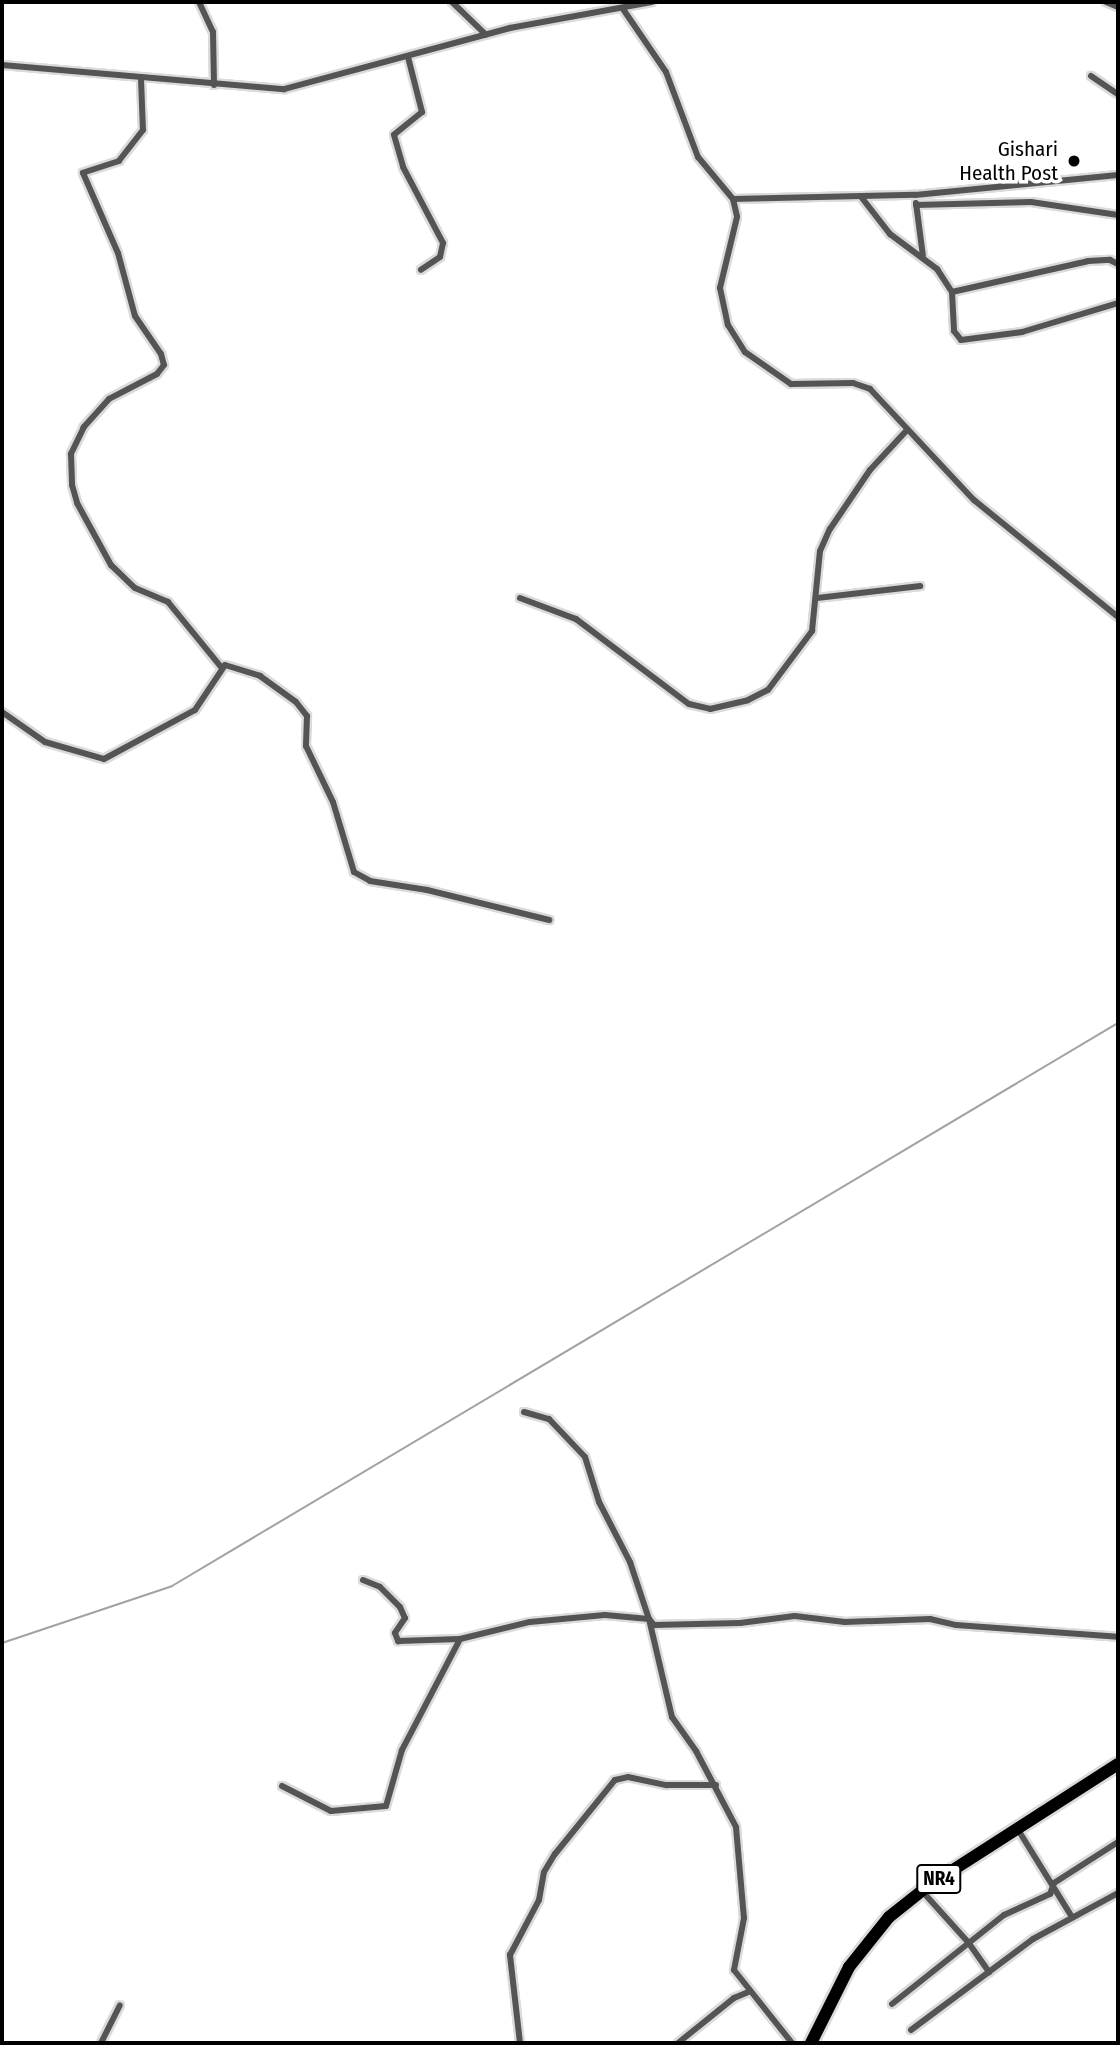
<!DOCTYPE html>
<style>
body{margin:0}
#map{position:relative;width:1120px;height:2045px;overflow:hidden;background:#fff;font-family:"Fira Sans Condensed",sans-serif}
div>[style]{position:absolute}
.stream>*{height:2px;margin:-1px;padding:0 1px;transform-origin:1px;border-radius:1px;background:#a2a2a2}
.roads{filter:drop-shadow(2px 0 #dbdbdb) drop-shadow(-2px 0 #dbdbdb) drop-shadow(0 2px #dbdbdb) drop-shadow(0 -2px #dbdbdb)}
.street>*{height:6px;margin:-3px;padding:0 3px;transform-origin:3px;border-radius:3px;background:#545454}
.highway>*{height:12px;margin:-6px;padding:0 6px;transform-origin:6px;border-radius:6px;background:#000}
.dots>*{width:19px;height:19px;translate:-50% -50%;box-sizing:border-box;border:4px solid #fff;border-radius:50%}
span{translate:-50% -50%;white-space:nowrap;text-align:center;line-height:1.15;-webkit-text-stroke:7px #fff;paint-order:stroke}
.shield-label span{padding:2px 5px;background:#fff;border:2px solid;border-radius:5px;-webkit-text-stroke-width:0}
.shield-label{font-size:19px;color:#000;font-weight:700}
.poi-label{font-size:21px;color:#000}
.right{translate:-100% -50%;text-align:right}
.frame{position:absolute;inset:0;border:4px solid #000;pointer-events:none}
</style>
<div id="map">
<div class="stream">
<div style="left:2px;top:1643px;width:179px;rotate:-18.5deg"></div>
<div style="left:172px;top:1586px;width:1101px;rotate:-30.76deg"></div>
</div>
<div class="roads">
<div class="street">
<div style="left:199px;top:2px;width:33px;rotate:65deg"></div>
<div style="left:213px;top:32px;width:53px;rotate:88.9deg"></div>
<div style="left:452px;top:2px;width:47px;rotate:44.1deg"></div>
<div style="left:1106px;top:2px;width:13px;rotate:23deg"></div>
<div style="left:623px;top:9px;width:76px;rotate:55.7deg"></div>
<div style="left:666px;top:72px;width:91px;rotate:69.4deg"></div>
<div style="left:698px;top:157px;width:55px;rotate:50.2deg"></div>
<div style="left:733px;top:199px;width:18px;rotate:77deg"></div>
<div style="left:737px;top:217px;width:73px;rotate:103.5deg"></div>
<div style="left:720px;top:288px;width:38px;rotate:78deg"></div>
<div style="left:728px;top:325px;width:32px;rotate:58deg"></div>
<div style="left:745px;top:352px;width:56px;rotate:34.8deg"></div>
<div style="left:791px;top:384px;width:62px;rotate:-0.9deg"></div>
<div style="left:853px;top:383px;width:18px;rotate:19deg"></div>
<div style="left:870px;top:389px;width:152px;rotate:46.9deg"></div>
<div style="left:974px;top:500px;width:186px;rotate:39.1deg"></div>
<div style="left:408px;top:57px;width:57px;rotate:75.7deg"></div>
<div style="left:422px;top:112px;width:36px;rotate:141deg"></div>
<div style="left:394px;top:135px;width:33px;rotate:74deg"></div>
<div style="left:403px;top:167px;width:86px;rotate:62.2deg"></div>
<div style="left:443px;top:243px;width:14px;rotate:102deg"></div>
<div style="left:440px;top:257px;width:23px;rotate:146deg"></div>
<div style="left:2px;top:65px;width:283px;rotate:4.9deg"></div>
<div style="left:284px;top:89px;width:234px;rotate:-15.1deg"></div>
<div style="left:510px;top:28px;width:144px;rotate:-10.4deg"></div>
<div style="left:1091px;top:76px;width:32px;rotate:34deg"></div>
<div style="left:141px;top:79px;width:51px;rotate:87.8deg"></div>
<div style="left:143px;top:130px;width:39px;rotate:128deg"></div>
<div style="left:119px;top:161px;width:38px;rotate:162deg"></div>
<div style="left:83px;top:173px;width:87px;rotate:66.4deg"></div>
<div style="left:118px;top:253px;width:65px;rotate:74.9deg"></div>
<div style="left:135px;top:316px;width:46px;rotate:55.6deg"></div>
<div style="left:161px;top:354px;width:11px;rotate:75deg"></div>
<div style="left:164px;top:365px;width:11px;rotate:128deg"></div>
<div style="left:157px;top:374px;width:54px;rotate:152.5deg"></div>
<div style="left:109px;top:399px;width:38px;rotate:132deg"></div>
<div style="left:84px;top:427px;width:30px;rotate:116deg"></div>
<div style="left:71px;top:454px;width:31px;rotate:88deg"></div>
<div style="left:72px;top:485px;width:19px;rotate:74deg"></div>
<div style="left:77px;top:503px;width:71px;rotate:61.3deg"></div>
<div style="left:111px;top:565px;width:33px;rotate:44deg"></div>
<div style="left:135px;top:588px;width:36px;rotate:23deg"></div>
<div style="left:168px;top:602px;width:84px;rotate:50.8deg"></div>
<div style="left:862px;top:198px;width:46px;rotate:52.1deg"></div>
<div style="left:890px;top:234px;width:59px;rotate:36.7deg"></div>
<div style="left:937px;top:269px;width:27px;rotate:57deg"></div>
<div style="left:952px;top:292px;width:139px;rotate:-12.8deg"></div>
<div style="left:1088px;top:261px;width:22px;rotate:-3deg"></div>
<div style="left:1110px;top:260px;width:9px;rotate:27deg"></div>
<div style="left:733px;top:199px;width:182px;rotate:-1.3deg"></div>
<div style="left:915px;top:195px;width:204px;rotate:-5.6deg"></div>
<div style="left:916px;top:203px;width:53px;rotate:82.5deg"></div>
<div style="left:916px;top:205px;width:115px;rotate:-1.5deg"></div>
<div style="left:1031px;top:202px;width:88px;rotate:8.5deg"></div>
<div style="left:952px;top:292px;width:39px;rotate:87deg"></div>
<div style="left:954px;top:331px;width:11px;rotate:52deg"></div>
<div style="left:961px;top:340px;width:62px;rotate:-7.5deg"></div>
<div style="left:1022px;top:332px;width:100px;rotate:-16.8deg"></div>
<div style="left:520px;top:598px;width:60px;rotate:20.6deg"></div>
<div style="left:576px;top:619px;width:141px;rotate:37deg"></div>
<div style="left:689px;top:704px;width:22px;rotate:13deg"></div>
<div style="left:710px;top:709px;width:39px;rotate:-13deg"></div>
<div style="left:748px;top:700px;width:22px;rotate:-27deg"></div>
<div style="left:768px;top:690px;width:74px;rotate:-53.3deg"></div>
<div style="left:812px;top:631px;width:80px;rotate:-84.3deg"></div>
<div style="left:820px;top:551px;width:24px;rotate:-66deg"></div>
<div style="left:830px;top:529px;width:71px;rotate:-55.9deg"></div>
<div style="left:870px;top:470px;width:54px;rotate:-47.2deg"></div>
<div style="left:817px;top:598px;width:104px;rotate:-6.6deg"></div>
<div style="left:2px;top:712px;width:52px;rotate:34.9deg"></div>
<div style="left:45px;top:742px;width:61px;rotate:16.1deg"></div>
<div style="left:104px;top:759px;width:103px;rotate:-28.3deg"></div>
<div style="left:195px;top:710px;width:54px;rotate:-56.3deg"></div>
<div style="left:225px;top:665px;width:37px;rotate:17deg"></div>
<div style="left:260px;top:676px;width:44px;rotate:35.8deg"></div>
<div style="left:296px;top:702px;width:18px;rotate:52deg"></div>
<div style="left:307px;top:716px;width:30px;rotate:92deg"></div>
<div style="left:306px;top:746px;width:62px;rotate:64.3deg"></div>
<div style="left:333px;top:802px;width:73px;rotate:73.3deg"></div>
<div style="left:354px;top:872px;width:18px;rotate:29deg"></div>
<div style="left:370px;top:881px;width:58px;rotate:9deg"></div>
<div style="left:427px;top:890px;width:126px;rotate:13.8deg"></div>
<div style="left:524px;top:1412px;width:26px;rotate:16deg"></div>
<div style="left:549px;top:1419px;width:52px;rotate:46.5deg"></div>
<div style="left:585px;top:1457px;width:47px;rotate:72.7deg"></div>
<div style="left:599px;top:1502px;width:68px;rotate:62.7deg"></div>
<div style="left:630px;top:1562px;width:60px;rotate:71.6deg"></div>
<div style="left:649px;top:1619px;width:101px;rotate:76.8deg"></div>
<div style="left:672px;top:1717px;width:42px;rotate:54.8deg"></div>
<div style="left:696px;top:1751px;width:86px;rotate:62.2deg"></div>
<div style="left:736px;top:1827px;width:91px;rotate:85deg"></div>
<div style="left:744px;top:1918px;width:53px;rotate:100.9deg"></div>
<div style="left:734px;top:1970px;width:93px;rotate:51.5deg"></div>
<div style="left:363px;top:1580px;width:18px;rotate:22deg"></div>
<div style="left:380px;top:1587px;width:28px;rotate:45deg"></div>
<div style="left:400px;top:1607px;width:12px;rotate:66deg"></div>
<div style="left:405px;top:1618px;width:18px;rotate:124deg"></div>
<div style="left:395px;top:1633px;width:9px;rotate:69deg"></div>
<div style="left:398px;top:1641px;width:62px;rotate:-1.8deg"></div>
<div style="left:460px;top:1639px;width:72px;rotate:-13.7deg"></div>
<div style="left:530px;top:1622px;width:75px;rotate:-5.3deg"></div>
<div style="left:605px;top:1615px;width:44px;rotate:5.2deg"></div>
<div style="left:649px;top:1619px;width:8px;rotate:50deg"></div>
<div style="left:654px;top:1625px;width:86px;rotate:-1.3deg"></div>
<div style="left:740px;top:1623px;width:55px;rotate:-7.3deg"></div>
<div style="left:795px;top:1616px;width:50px;rotate:6.8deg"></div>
<div style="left:845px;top:1622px;width:85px;rotate:-2deg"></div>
<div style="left:930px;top:1619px;width:27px;rotate:13deg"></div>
<div style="left:956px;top:1625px;width:162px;rotate:4.2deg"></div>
<div style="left:282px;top:1786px;width:55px;rotate:27deg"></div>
<div style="left:331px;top:1811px;width:55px;rotate:-5.2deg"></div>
<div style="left:386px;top:1806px;width:58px;rotate:-74.1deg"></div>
<div style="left:402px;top:1750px;width:125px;rotate:-62.4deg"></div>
<div style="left:1017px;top:1828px;width:105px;rotate:58.3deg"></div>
<div style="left:922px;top:1891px;width:69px;rotate:48deg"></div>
<div style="left:968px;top:1942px;width:37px;rotate:55deg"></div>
<div style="left:892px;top:2004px;width:143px;rotate:-38.5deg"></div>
<div style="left:1004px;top:1915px;width:51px;rotate:-24.5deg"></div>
<div style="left:1050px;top:1894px;width:12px;rotate:-70deg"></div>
<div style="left:1054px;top:1883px;width:76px;rotate:-32.6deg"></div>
<div style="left:911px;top:2030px;width:152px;rotate:-36.7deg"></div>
<div style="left:1033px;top:1939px;width:97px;rotate:-28.4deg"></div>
<div style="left:101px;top:2043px;width:42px;rotate:-63.4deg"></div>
<div style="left:520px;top:2043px;width:89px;rotate:-96.5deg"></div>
<div style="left:510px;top:1955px;width:62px;rotate:-62.2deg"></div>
<div style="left:539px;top:1900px;width:28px;rotate:-80deg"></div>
<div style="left:544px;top:1872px;width:21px;rotate:-59deg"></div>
<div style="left:555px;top:1854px;width:95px;rotate:-51deg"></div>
<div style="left:615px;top:1780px;width:13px;rotate:-13deg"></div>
<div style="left:628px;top:1777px;width:40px;rotate:12deg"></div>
<div style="left:667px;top:1785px;width:49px"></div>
<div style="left:678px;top:2043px;width:72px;rotate:-38.8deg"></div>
<div style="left:734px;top:1998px;width:15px;rotate:-23deg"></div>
</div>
<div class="highway">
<div style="left:811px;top:2043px;width:85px;rotate:-63.4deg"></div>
<div style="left:849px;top:1967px;width:64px;rotate:-51.3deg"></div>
<div style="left:889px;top:1917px;width:50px;rotate:-38.5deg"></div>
<div style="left:928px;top:1886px;width:226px;rotate:-32.7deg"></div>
</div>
</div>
<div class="dots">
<div style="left:1074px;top:161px;background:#000"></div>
</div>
<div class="shield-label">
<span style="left:939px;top:1879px">NR4</span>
</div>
<div class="poi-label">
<span class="right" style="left:1058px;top:161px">Gishari<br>Health Post</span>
</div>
<div class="frame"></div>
</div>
